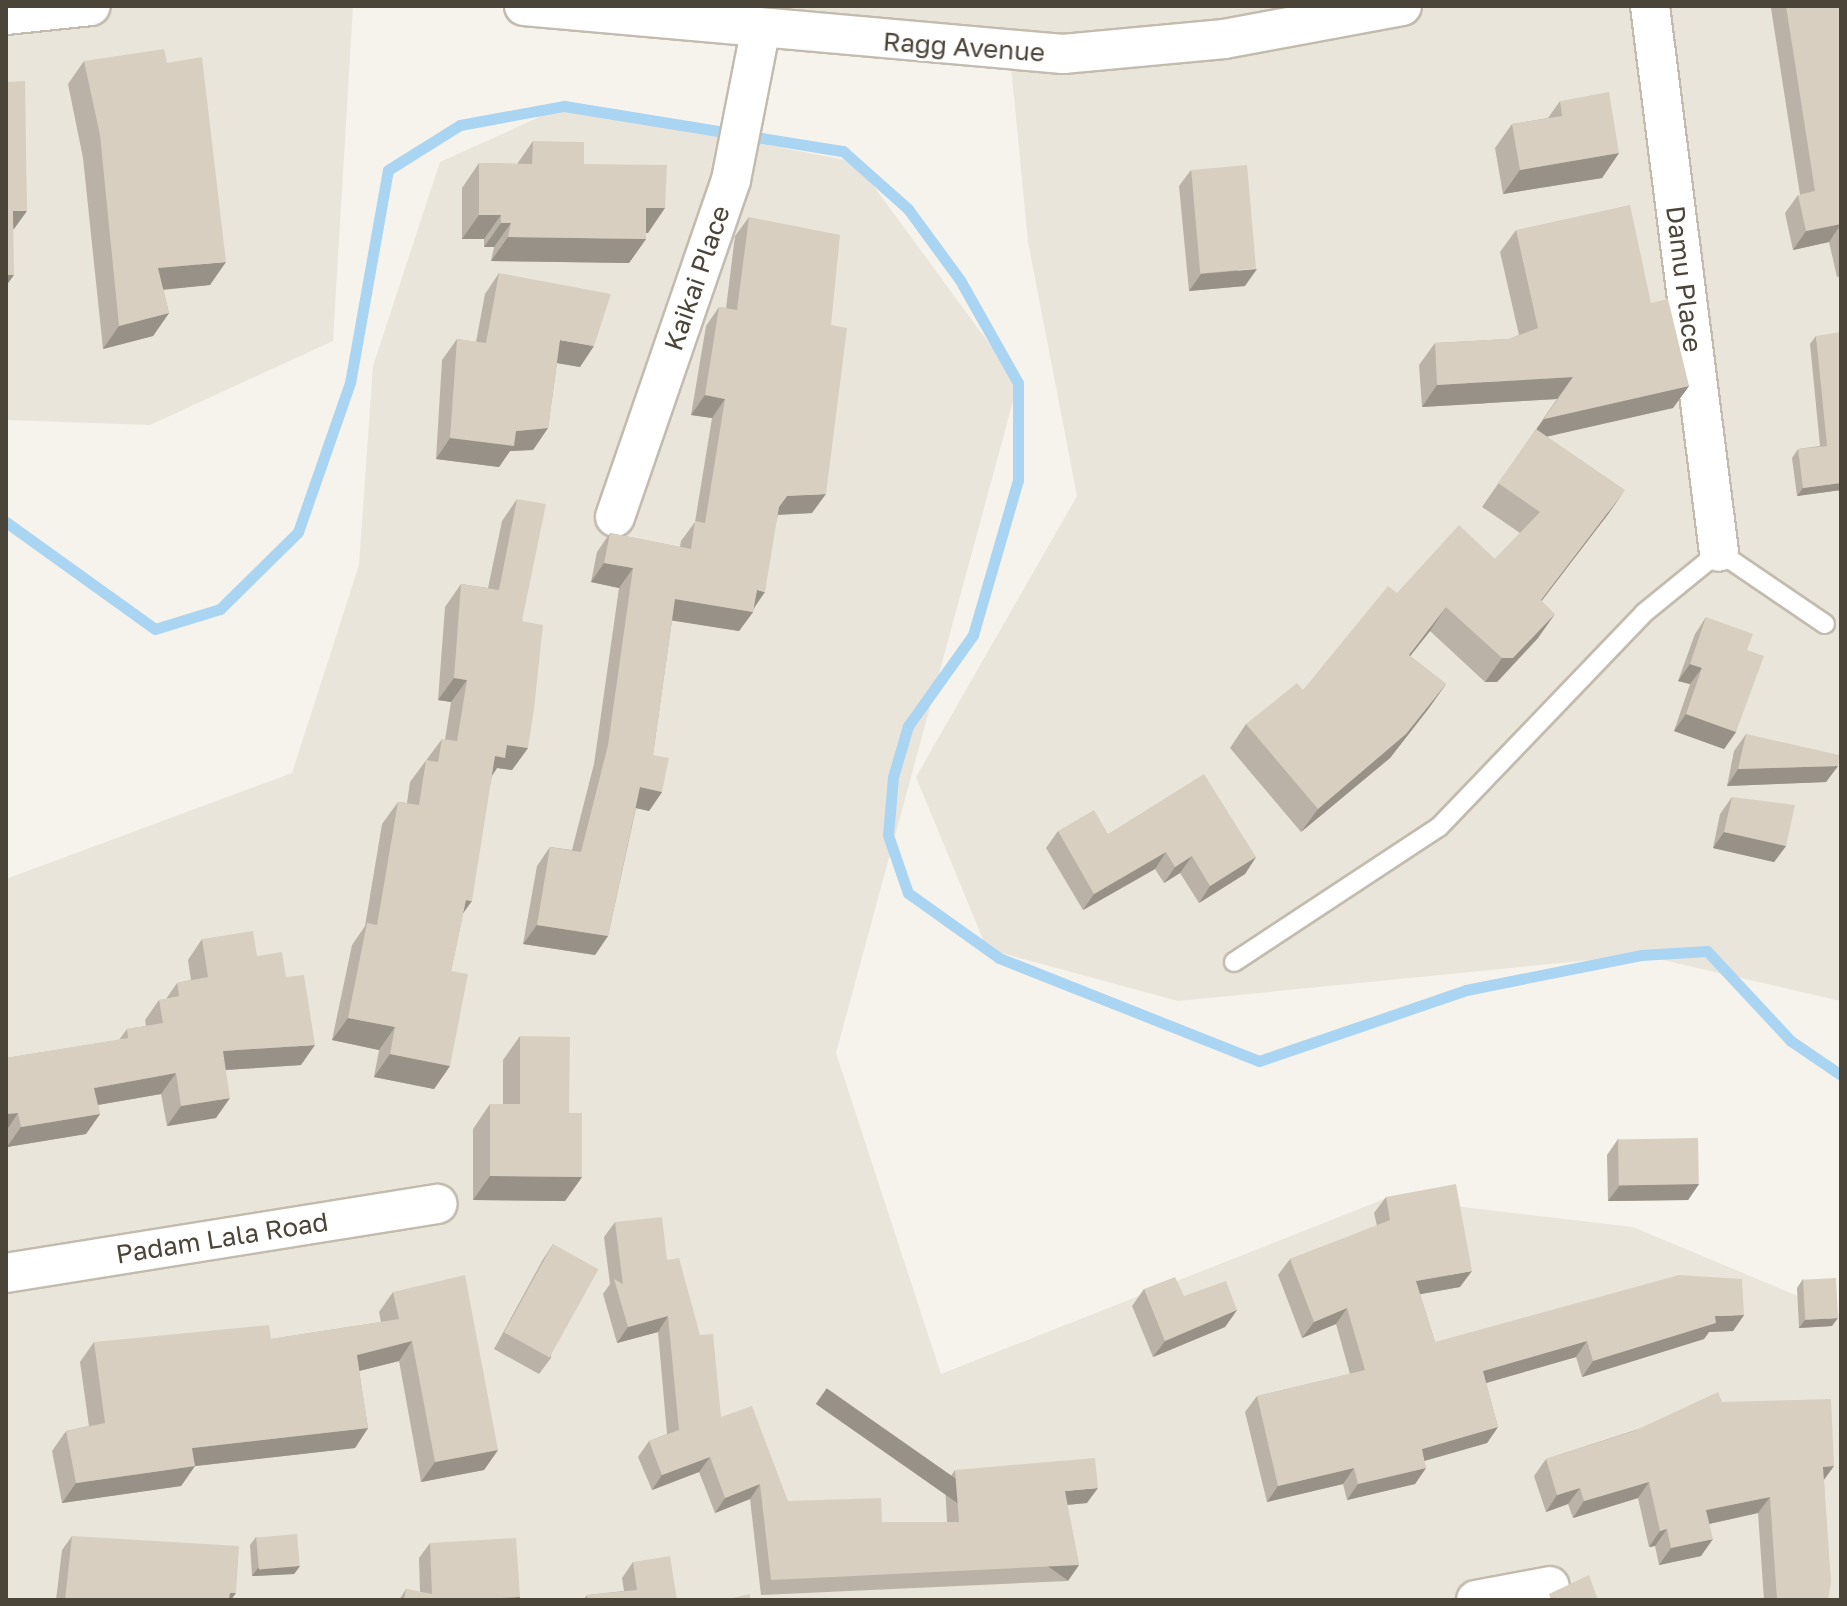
<!DOCTYPE html>
<style>
body{margin:0}
#map{position:relative;width:1847px;height:1606px;overflow:hidden;background:#f6f3ec;font-family:"Golos Text",sans-serif}
div>[style]{position:absolute}
.residential>*{inset:0;background:#eae5da}
.stream>*{height:11px;margin:-5.5px;padding:0 5.5px;transform-origin:5.5px;border-radius:5.5px;background:#a9d4f2}
.roads{filter:drop-shadow(2px 0 #c2bbae) drop-shadow(-2px 0 #c2bbae) drop-shadow(0 2px #c2bbae) drop-shadow(0 -2px #c2bbae)}
.service>*{height:18px;margin:-9px;padding:0 9px;transform-origin:9px;border-radius:9px;background:#fff}
.minor>*{height:38px;margin:-19px;padding:0 19px;transform-origin:19px;border-radius:19px;background:#fff}
.wall>*{inset:0;background:#bab2a6}
.shaded-wall>*{inset:0;background:#979187;transform-origin:0 0}
.building>*{inset:0;background:#d8cfc1;transform-origin:0 0}
span{translate:-50% -50%;white-space:nowrap;text-align:center;line-height:1.15;-webkit-text-stroke:6px #fff;paint-order:stroke}
.street-label{font-size:26px;color:#4b4439}
.frame{position:absolute;inset:0;border:8px solid #4b4439;pointer-events:none}
</style>
<div id="map">
<div class="residential">
<div style="clip-path:polygon(6px 6px,353px 6px,333px 341px,150px 425px,6px 420px)"></div>
<div style="clip-path:polygon(550px 6px,1841px 6px,1841px 1001px,1641px 955px,1178px 1001px,987px 949px,916px 777px,1077px 496px,1028px 242px,1008px 35px)"></div>
<div style="clip-path:polygon(564px 106px,856px 162px,1018px 383px,836px 1053px,941px 1374px,1387px 1198px,1633px 1227px,1841px 1314px,1841px 1600px,6px 1600px,6px 879px,292px 773px,359px 565px,373px 366px,440px 162px)"></div>
</div>
<div class="stream">
<div style="left:6px;top:522px;width:183px;rotate:35.7deg"></div>
<div style="left:155px;top:629px;width:68px;rotate:-17.1deg"></div>
<div style="left:220px;top:609px;width:110px;rotate:-44.6deg"></div>
<div style="left:298px;top:532px;width:158px;rotate:-70.8deg"></div>
<div style="left:350px;top:383px;width:216px;rotate:-79.9deg"></div>
<div style="left:388px;top:170px;width:85px;rotate:-32deg"></div>
<div style="left:460px;top:125px;width:106px;rotate:-10.4deg"></div>
<div style="left:564px;top:106px;width:283px;rotate:9.2deg"></div>
<div style="left:843px;top:151px;width:87px;rotate:41.7deg"></div>
<div style="left:908px;top:209px;width:88px;rotate:53.8deg"></div>
<div style="left:960px;top:280px;width:118px;rotate:60.6deg"></div>
<div style="left:1018px;top:383px;width:97px;rotate:90deg"></div>
<div style="left:1018px;top:480px;width:161px;rotate:106.2deg"></div>
<div style="left:973px;top:635px;width:112px;rotate:125.5deg"></div>
<div style="left:908px;top:726px;width:53px;rotate:106.4deg"></div>
<div style="left:893px;top:777px;width:58px;rotate:94.9deg"></div>
<div style="left:888px;top:835px;width:61px;rotate:71deg"></div>
<div style="left:908px;top:893px;width:112px;rotate:35.5deg"></div>
<div style="left:999px;top:958px;width:280px;rotate:21.6deg"></div>
<div style="left:1259px;top:1061px;width:219px;rotate:-18.9deg"></div>
<div style="left:1466px;top:990px;width:178px;rotate:-11.3deg"></div>
<div style="left:1641px;top:955px;width:66px;rotate:-3.5deg"></div>
<div style="left:1707px;top:951px;width:123px;rotate:47deg"></div>
<div style="left:1791px;top:1041px;width:60px;rotate:34.2deg"></div>
</div>
<div class="roads">
<div class="service">
<div style="left:1234px;top:962px;width:245px;rotate:-33.4deg"></div>
<div style="left:1439px;top:827px;width:296px;rotate:-46.2deg"></div>
<div style="left:1644px;top:613px;width:97px;rotate:-39.1deg"></div>
<div style="left:1719px;top:552px;width:128px;rotate:34.2deg"></div>
</div>
<div class="minor">
<div style="left:524px;top:6px;width:541px;rotate:5.09deg"></div>
<div style="left:1063px;top:54px;width:162px;rotate:-5.3deg"></div>
<div style="left:1224px;top:39px;width:181px;rotate:-10.5deg"></div>
<div style="left:1650px;top:6px;width:550px;rotate:82.8deg"></div>
<div style="left:6px;top:15px;width:85px;rotate:-6deg"></div>
<div style="left:615px;top:517px;width:356px;rotate:-71deg"></div>
<div style="left:731px;top:180px;width:151px;rotate:-78.9deg"></div>
<div style="left:6px;top:1273px;width:437px;rotate:-9.1deg"></div>
<div style="left:1476px;top:1600px;width:75px;rotate:-10.7deg"></div>
</div>
</div>
<div class="wall">
<div style="clip-path:polygon(1772px 6px,1841px 6px,1841px 276px,1837px 277px,1829px 242px,1793px 250px,1785px 213px,1798px 195px,1800px 195px,1771px 8px)"></div>
<div style="clip-path:polygon(84px 61px,210px 285px,163px 289px,169px 313px,153px 336px,103px 349px,83px 158px,68px 84px)"></div>
<div style="clip-path:polygon(1560px 101px,1619px 153px,1602px 178px,1503px 194px,1495px 148px,1512px 124px,1548px 118px)"></div>
<div style="clip-path:polygon(533px 141px,584px 164px,648px 233px,646px 233px,646px 239px,629px 263px,491px 261px,494px 247px,484px 247px,484px 239px,462px 239px,462px 188px,479px 163px,517px 164px)"></div>
<div style="clip-path:polygon(1191px 170px,1245px 286px,1189px 291px,1179px 186px)"></div>
<div style="clip-path:polygon(749px 217px,812px 513px,778px 515px,753px 612px,739px 631px,672px 620px,653px 755px,662px 792px,649px 811px,636px 808px,608px 936px,595px 955px,523px 944px,537px 866px,550px 847px,572px 850px,594px 764px,619px 588px,591px 582px,597px 552px,610px 533px,680px 547px,681px 541px,695px 522px,712px 418px,691px 415px,706px 326px,719px 307px,726px 308px,735px 236px)"></div>
<div style="clip-path:polygon(1516px 230px,1651px 303px,1689px 386px,1673px 408px,1547px 436px,1609px 513px,1541px 601px,1538px 638px,1497px 682px,1485px 682px,1430px 631px,1410px 656px,1446px 684px,1429px 708px,1390px 758px,1301px 832px,1230px 748px,1246px 724px,1303px 690px,1397px 593px,1495px 559px,1520px 533px,1482px 507px,1557px 399px,1422px 407px,1419px 365px,1435px 343px,1509px 339px,1519px 335px,1500px 252px)"></div>
<div style="clip-path:polygon(499px 273px,580px 367px,557px 363px,548px 428px,533px 450px,510px 451px,499px 467px,436px 459px,442px 360px,457px 339px,476px 342px,485px 294px)"></div>
<div style="clip-path:polygon(1816px 336px,1841px 490px,1797px 496px,1792px 458px,1798px 449px,1820px 446px,1810px 344px)"></div>
<div style="clip-path:polygon(517px 499px,528px 748px,512px 770px,497px 768px,492px 776px,451px 971px,450px 1066px,434px 1089px,374px 1077px,379px 1050px,332px 1040px,352px 945px,365px 926px,382px 824px,398px 802px,407px 803px,410px 782px,442px 739px,445px 740px,451px 702px,438px 700px,445px 607px,461px 584px,488px 588px,502px 521px)"></div>
<div style="clip-path:polygon(1706px 617px,1747px 650px,1736px 732px,1724px 749px,1674px 731px,1690px 684px,1678px 681px,1695px 634px)"></div>
<div style="clip-path:polygon(1746px 734px,1838px 766px,1826px 782px,1727px 786px,1734px 751px)"></div>
<div style="clip-path:polygon(1732px 797px,1786px 846px,1774px 862px,1713px 848px,1720px 814px)"></div>
<div style="clip-path:polygon(1058px 831px,1108px 834px,1256px 857px,1245px 874px,1199px 903px,1180px 873px,1164px 883px,1155px 869px,1083px 910px,1046px 848px)"></div>
<div style="clip-path:polygon(202px 939px,257px 956px,301px 1065px,226px 1070px,216px 1118px,167px 1126px,161px 1094px,98px 1105px,100px 1114px,86px 1134px,7px 1147px,6px 1058px,119px 1040px,127px 1029px,146px 1026px,145px 1020px,159px 1000px,166px 999px,177px 983px,191px 980px,188px 960px)"></div>
<div style="clip-path:polygon(520px 1036px,569px 1113px,582px 1177px,565px 1201px,473px 1200px,473px 1129px,490px 1104px,503px 1104px,503px 1060px)"></div>
<div style="clip-path:polygon(1618px 1139px,1699px 1184px,1688px 1200px,1608px 1201px,1607px 1155px)"></div>
<div style="clip-path:polygon(1386px 1197px,1460px 1287px,1420px 1294px,1435px 1342px,1744px 1315px,1733px 1331px,1709px 1332px,1704px 1339px,1582px 1377px,1576px 1357px,1486px 1383px,1498px 1427px,1487px 1443px,1424px 1461px,1426px 1468px,1415px 1484px,1347px 1500px,1343px 1484px,1267px 1502px,1245px 1412px,1257px 1396px,1350px 1374px,1336px 1324px,1302px 1338px,1278px 1275px,1290px 1259px,1377px 1226px,1374px 1213px)"></div>
<div style="clip-path:polygon(615px 1222px,667px 1260px,721px 1417px,788px 1501px,882px 1522px,947px 1522px,945px 1485px,955px 1470px,1087px 1503px,1067px 1505px,1079px 1565px,1068px 1581px,761px 1595px,750px 1499px,715px 1513px,699px 1472px,652px 1490px,638px 1457px,649px 1441px,667px 1434px,658px 1332px,617px 1343px,603px 1294px,610px 1284px,604px 1237px)"></div>
<div style="clip-path:polygon(553px 1244px,551px 1358px,539px 1374px,494px 1349px,542px 1261px)"></div>
<div style="clip-path:polygon(1803px 1279px,1832px 1326px,1799px 1328px,1797px 1288px)"></div>
<div style="clip-path:polygon(1144px 1289px,1237px 1310px,1225px 1327px,1153px 1357px,1132px 1306px)"></div>
<div style="clip-path:polygon(393px 1292px,498px 1450px,484px 1470px,421px 1482px,399px 1361px,359px 1371px,368px 1428px,355px 1448px,195px 1466px,181px 1486px,62px 1503px,52px 1451px,66px 1431px,89px 1426px,80px 1362px,94px 1342px,271px 1339px,381px 1322px,379px 1312px)"></div>
<div style="clip-path:polygon(1722px 1402px,1834px 1466px,1824px 1480px,1828px 1600px,1764px 1600px,1758px 1513px,1709px 1524px,1701px 1556px,1659px 1565px,1655px 1546px,1649px 1547px,1638px 1498px,1573px 1518px,1568px 1504px,1546px 1512px,1534px 1476px,1546px 1459px)"></div>
<div style="clip-path:polygon(72px 1536px,231px 1600px,56px 1600px,62px 1550px)"></div>
<div style="clip-path:polygon(256px 1537px,300px 1566px,294px 1574px,252px 1576px,250px 1545px)"></div>
<div style="clip-path:polygon(430px 1543px,520px 1597px,518px 1600px,399px 1600px,406px 1589px,420px 1592px,419px 1558px)"></div>
<div style="clip-path:polygon(633px 1562px,677px 1600px,583px 1600px,587px 1595px,624px 1591px,622px 1578px)"></div>
</div>
<div class="shaded-wall">
<div style="clip-path:polygon(1619px 153px,1602px 178px,1503px 194px,1520px 170px)"></div>
<div style="clip-path:polygon(646px 208px,665px 208px,648px 233px,629px 232px)"></div>
<div style="clip-path:polygon(13px 211px,27px 211px,14px 229px,6px 230px)"></div>
<div style="clip-path:polygon(479px 215px,501px 215px,484px 239px,462px 239px)"></div>
<div style="clip-path:polygon(501px 223px,511px 223px,494px 247px,484px 247px)"></div>
<div style="clip-path:polygon(1841px 224px,1829px 242px,1793px 250px,1806px 231px)"></div>
<div style="clip-path:polygon(508px 237px,646px 239px,629px 263px,491px 261px)"></div>
<div style="clip-path:polygon(226px 262px,210px 285px,142px 292px,158px 268px)"></div>
<div style="clip-path:polygon(1257px 269px,1245px 286px,1189px 291px,1201px 274px)"></div>
<div style="clip-path:polygon(6px 275px,14px 275px,6px 286px)"></div>
<div style="clip-path:polygon(169px 313px,153px 336px,103px 349px,119px 326px)"></div>
<div style="clip-path:polygon(560px 340px,594px 346px,580px 367px,545px 361px)"></div>
<div style="clip-path:polygon(1573px 377px,1557px 399px,1422px 407px,1437px 385px)"></div>
<div style="clip-path:polygon(1689px 386px,1673px 408px,1528px 441px,1544px 419px)"></div>
<div style="clip-path:polygon(705px 395px,725px 399px,712px 418px,691px 415px)"></div>
<div style="clip-path:polygon(548px 428px,533px 450px,510px 451px,499px 467px,436px 459px,450px 438px)"></div>
<div style="clip-path:polygon(1841px 483px,1841px 490px,1797px 496px,1803px 488px)"></div>
<div style="clip-path:polygon(1625px 490px,1609px 513px,1524px 624px,1541px 600px)"></div>
<div style="clip-path:polygon(826px 494px,812px 513px,773px 515px,787px 496px)"></div>
<div style="clip-path:polygon(604px 563px,633px 568px,619px 588px,591px 582px)"></div>
<div style="clip-path:polygon(757px 590px,765px 592px,752px 611px)"></div>
<div style="clip-path:polygon(675px 599px,753px 612px,739px 631px,662px 619px)"></div>
<div style="clip-path:polygon(1446px 607px,1430px 631px,1392px 679px,1409px 655px)"></div>
<div style="clip-path:polygon(1555px 614px,1538px 638px,1497px 682px,1485px 682px,1502px 658px)"></div>
<div style="clip-path:polygon(1690px 664px,1702px 668px,1690px 684px,1678px 681px)"></div>
<div style="clip-path:polygon(454px 678px,467px 680px,451px 702px,438px 700px)"></div>
<div style="clip-path:polygon(1446px 684px,1429px 708px,1390px 758px,1301px 832px,1318px 809px)"></div>
<div style="clip-path:polygon(1686px 714px,1736px 732px,1724px 749px,1674px 731px)"></div>
<div style="clip-path:polygon(507px 745px,528px 748px,512px 770px,497px 768px,489px 780px,495px 756px)"></div>
<div style="clip-path:polygon(1838px 766px,1826px 782px,1727px 786px,1738px 769px)"></div>
<div style="clip-path:polygon(640px 787px,662px 792px,649px 811px,627px 806px)"></div>
<div style="clip-path:polygon(1724px 832px,1786px 846px,1774px 862px,1713px 848px)"></div>
<div style="clip-path:polygon(1166px 852px,1155px 869px,1083px 910px,1094px 894px)"></div>
<div style="clip-path:polygon(1192px 856px,1180px 873px,1164px 883px,1175px 867px)"></div>
<div style="clip-path:polygon(1256px 857px,1245px 874px,1199px 903px,1210px 886px)"></div>
<div style="clip-path:polygon(466px 900px,472px 901px,456px 923px)"></div>
<div style="clip-path:polygon(537px 925px,608px 936px,595px 955px,523px 944px)"></div>
<div style="clip-path:polygon(348px 1018px,395px 1027px,379px 1050px,332px 1040px)"></div>
<div style="clip-path:polygon(315px 1045px,301px 1065px,208px 1071px,223px 1051px)"></div>
<div style="clip-path:polygon(390px 1054px,450px 1066px,434px 1089px,374px 1077px)"></div>
<div style="clip-path:polygon(176px 1073px,161px 1094px,80px 1108px,94px 1088px)"></div>
<div style="clip-path:polygon(230px 1098px,216px 1118px,167px 1126px,181px 1106px)"></div>
<div style="clip-path:polygon(18px 1113px,6px 1131px,6px 1114px)"></div>
<div style="clip-path:polygon(100px 1114px,86px 1134px,7px 1147px,21px 1127px)"></div>
<div style="clip-path:polygon(490px 1176px,582px 1177px,565px 1201px,473px 1200px)"></div>
<div style="clip-path:polygon(1699px 1184px,1688px 1200px,1608px 1201px,1620px 1185px)"></div>
<div style="clip-path:polygon(1472px 1271px,1460px 1287px,1405px 1297px,1416px 1281px)"></div>
<div style="clip-path:polygon(1347px 1308px,1336px 1324px,1302px 1338px,1314px 1322px)"></div>
<div style="clip-path:polygon(1237px 1310px,1225px 1327px,1153px 1357px,1165px 1341px)"></div>
<div style="clip-path:polygon(1744px 1315px,1733px 1331px,1709px 1332px,1704px 1339px,1582px 1377px,1593px 1361px,1715px 1316px)"></div>
<div style="clip-path:polygon(668px 1316px,658px 1332px,617px 1343px,628px 1327px)"></div>
<div style="clip-path:polygon(1838px 1318px,1832px 1326px,1799px 1328px,1805px 1320px)"></div>
<div style="clip-path:polygon(412px 1341px,399px 1361px,343px 1375px,357px 1355px)"></div>
<div style="clip-path:polygon(1587px 1341px,1576px 1357px,1472px 1387px,1483px 1371px)"></div>
<div style="clip-path:polygon(1498px 1427px,1487px 1443px,1410px 1465px,1422px 1449px)"></div>
<div style="clip-path:polygon(368px 1428px,355px 1448px,178px 1468px,192px 1448px)"></div>
<div style="clip-path:polygon(498px 1450px,484px 1470px,421px 1482px,435px 1462px)"></div>
<div style="clip-path:polygon(710px 1457px,699px 1472px,652px 1490px,662px 1475px)"></div>
<div style="clip-path:polygon(195px 1466px,181px 1486px,62px 1503px,76px 1483px)"></div>
<div style="clip-path:polygon(1834px 1466px,1822px 1482px,1823px 1467px)"></div>
<div style="clip-path:polygon(1354px 1468px,1343px 1484px,1267px 1502px,1278px 1486px)"></div>
<div style="clip-path:polygon(1426px 1468px,1415px 1484px,1347px 1500px,1358px 1484px)"></div>
<div style="clip-path:polygon(1649px 1482px,1638px 1498px,1573px 1518px,1584px 1501px)"></div>
<div style="clip-path:polygon(760px 1484px,750px 1499px,715px 1513px,725px 1498px)"></div>
<div style="clip-path:polygon(1098px 1488px,1087px 1503px,1054px 1506px,1065px 1491px)"></div>
<div style="clip-path:polygon(1580px 1488px,1568px 1504px,1546px 1512px,1557px 1495px)"></div>
<div style="clip-path:polygon(1770px 1497px,1758px 1513px,1695px 1527px,1706px 1510px)"></div>
<div style="clip-path:polygon(1667px 1529px,1655px 1546px,1649px 1547px,1660px 1531px)"></div>
<div style="clip-path:polygon(1713px 1539px,1701px 1556px,1659px 1565px,1671px 1548px)"></div>
<div style="left:1079px;top:1565px;width:19px;height:308px;rotate:125deg"></div>
<div style="clip-path:polygon(300px 1566px,294px 1574px,252px 1576px,258px 1568px)"></div>
<div style="clip-path:polygon(230px 1593px,236px 1593px,231px 1600px,225px 1600px)"></div>
<div style="clip-path:polygon(520px 1597px,518px 1600px,465px 1600px)"></div>
</div>
<div class="building">
<div style="clip-path:polygon(1786px 6px,1841px 6px,1841px 224px,1806px 231px,1798px 195px,1815px 191px)"></div>
<div style="clip-path:polygon(164px 49px,167px 63px,202px 57px,226px 262px,158px 268px,169px 313px,119px 326px,100px 135px,84px 61px)"></div>
<div style="clip-path:polygon(25px 81px,27px 211px,13px 211px,14px 275px,6px 275px,6px 82px)"></div>
<div style="clip-path:polygon(1609px 92px,1619px 153px,1520px 170px,1512px 124px,1562px 116px,1560px 101px)"></div>
<div style="clip-path:polygon(533px 141px,584px 142px,584px 164px,667px 165px,665px 208px,646px 208px,646px 239px,508px 237px,511px 223px,501px 223px,501px 215px,479px 215px,479px 163px,532px 164px)"></div>
<div style="left:1247px;top:165px;width:104px;height:56px;rotate:85deg"></div>
<div style="clip-path:polygon(1630px 205px,1651px 303px,1668px 299px,1689px 386px,1544px 419px,1573px 377px,1437px 385px,1435px 343px,1509px 339px,1538px 328px,1516px 230px)"></div>
<div style="clip-path:polygon(749px 217px,840px 235px,831px 325px,847px 328px,826px 494px,787px 496px,779px 507px,765px 592px,757px 590px,753px 612px,675px 599px,653px 755px,669px 758px,662px 792px,640px 787px,608px 936px,537px 925px,550px 847px,581px 852px,608px 745px,633px 568px,604px 563px,610px 533px,691px 549px,695px 521px,705px 523px,725px 399px,705px 395px,719px 307px,737px 310px)"></div>
<div style="clip-path:polygon(499px 273px,611px 294px,594px 346px,560px 340px,548px 428px,516px 431px,514px 446px,450px 438px,457px 339px,486px 343px)"></div>
<div style="clip-path:polygon(1841px 332px,1841px 483px,1803px 488px,1798px 449px,1827px 446px,1816px 336px)"></div>
<div style="clip-path:polygon(1536px 429px,1625px 490px,1541px 600px,1555px 614px,1513px 658px,1502px 658px,1446px 607px,1409px 655px,1446px 684px,1406px 734px,1318px 809px,1246px 724px,1297px 683px,1303px 690px,1388px 586px,1397px 593px,1459px 525px,1495px 559px,1540px 512px,1498px 483px)"></div>
<div style="clip-path:polygon(517px 499px,546px 504px,522px 621px,543px 625px,534px 709px,528px 748px,507px 745px,505px 758px,495px 756px,472px 901px,466px 900px,451px 971px,468px 974px,450px 1066px,390px 1054px,395px 1027px,348px 1018px,367px 923px,377px 925px,398px 802px,419px 805px,426px 760px,438px 762px,442px 739px,457px 741px,467px 680px,454px 678px,461px 584px,499px 590px)"></div>
<div style="clip-path:polygon(1706px 617px,1753px 634px,1747px 650px,1764px 656px,1736px 732px,1686px 714px,1702px 668px,1690px 664px)"></div>
<div style="clip-path:polygon(1746px 734px,1839px 755px,1838px 766px,1738px 769px)"></div>
<div style="clip-path:polygon(1204px 774px,1256px 857px,1210px 886px,1192px 856px,1175px 867px,1166px 852px,1094px 894px,1058px 831px,1094px 810px,1108px 834px)"></div>
<div style="clip-path:polygon(1732px 797px,1795px 805px,1786px 846px,1724px 832px)"></div>
<div style="clip-path:polygon(253px 931px,257px 956px,282px 952px,286px 977px,304px 975px,315px 1045px,223px 1051px,230px 1098px,181px 1106px,176px 1073px,94px 1088px,100px 1114px,21px 1127px,18px 1113px,6px 1114px,6px 1058px,128px 1038px,127px 1029px,163px 1023px,159px 1000px,179px 996px,177px 983px,208px 977px,202px 939px)"></div>
<div style="clip-path:polygon(520px 1036px,570px 1037px,569px 1113px,582px 1113px,582px 1177px,490px 1176px,490px 1104px,520px 1104px)"></div>
<div style="left:1698px;top:1138px;width:46px;height:80px;rotate:89deg"></div>
<div style="clip-path:polygon(1456px 1184px,1472px 1271px,1416px 1281px,1435px 1342px,1679px 1275px,1742px 1279px,1744px 1315px,1715px 1316px,1716px 1323px,1593px 1361px,1587px 1341px,1483px 1371px,1498px 1427px,1422px 1449px,1426px 1468px,1358px 1484px,1354px 1468px,1278px 1486px,1257px 1396px,1365px 1370px,1347px 1308px,1314px 1322px,1290px 1259px,1390px 1220px,1386px 1197px)"></div>
<div style="clip-path:polygon(662px 1217px,667px 1260px,679px 1258px,700px 1335px,713px 1334px,721px 1417px,752px 1406px,788px 1501px,881px 1498px,882px 1522px,959px 1522px,955px 1470px,1095px 1458px,1098px 1488px,1065px 1491px,1079px 1565px,771px 1580px,760px 1484px,725px 1498px,710px 1457px,662px 1475px,649px 1441px,679px 1430px,668px 1316px,628px 1327px,614px 1279px,623px 1284px,615px 1222px)"></div>
<div style="left:553px;top:1244px;width:52px;height:101px;rotate:29deg"></div>
<div style="clip-path:polygon(465px 1275px,498px 1450px,435px 1462px,412px 1341px,357px 1355px,368px 1428px,192px 1448px,195px 1466px,76px 1483px,66px 1431px,105px 1423px,94px 1342px,269px 1325px,271px 1339px,399px 1319px,393px 1292px)"></div>
<div style="clip-path:polygon(1175px 1277px,1184px 1296px,1226px 1281px,1237px 1310px,1165px 1341px,1144px 1289px)"></div>
<div style="left:1836px;top:1278px;width:40px;height:33px;rotate:87deg"></div>
<div style="clip-path:polygon(1718px 1392px,1722px 1402px,1831px 1399px,1834px 1466px,1823px 1467px,1831px 1581px,1828px 1600px,1777px 1600px,1770px 1497px,1706px 1510px,1713px 1539px,1671px 1548px,1667px 1529px,1660px 1531px,1649px 1482px,1584px 1501px,1580px 1488px,1557px 1495px,1546px 1459px,1634px 1431px)"></div>
<div style="left:297px;top:1534px;width:32px;height:41px;rotate:85deg"></div>
<div style="clip-path:polygon(72px 1536px,239px 1546px,236px 1593px,230px 1593px,229px 1600px,65px 1600px)"></div>
<div style="clip-path:polygon(516px 1538px,520px 1597px,465px 1600px,404px 1600px,406px 1589px,432px 1594px,430px 1543px)"></div>
<div style="clip-path:polygon(670px 1556px,677px 1600px,587px 1600px,587px 1595px,637px 1590px,633px 1562px)"></div>
<div style="clip-path:polygon(1589px 1575px,1598px 1600px,1551px 1600px,1549px 1594px)"></div>
<div style="clip-path:polygon(750px 1594px,750px 1600px,724px 1600px)"></div>
</div>
<div class="street-label">
<span style="left:964px;top:47px;rotate:4deg">Ragg Avenue</span>
<span style="left:697px;top:278px;rotate:-71deg">Kaikai Place</span>
<span style="left:1684px;top:279px;rotate:83deg">Damu Place</span>
<span style="left:222px;top:1238px;rotate:-9deg">Padam Lala Road</span>
</div>
<div class="frame"></div>
</div>
